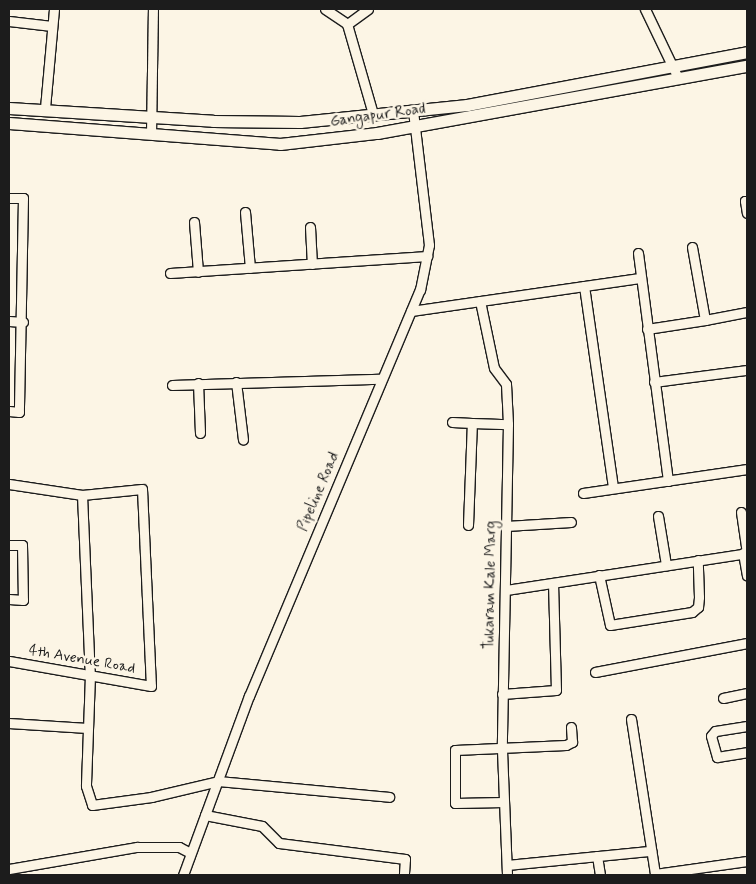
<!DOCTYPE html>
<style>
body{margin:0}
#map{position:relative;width:756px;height:884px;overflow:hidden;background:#fcf5e5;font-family:Mynerve,sans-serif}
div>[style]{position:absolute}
.roads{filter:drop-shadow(1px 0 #1c1c1c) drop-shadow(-1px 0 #1c1c1c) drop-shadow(0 1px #1c1c1c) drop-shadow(0 -1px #1c1c1c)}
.minor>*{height:9px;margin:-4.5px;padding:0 4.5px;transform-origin:4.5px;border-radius:4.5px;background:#fcf5e5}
.major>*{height:11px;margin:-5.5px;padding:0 5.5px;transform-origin:5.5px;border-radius:5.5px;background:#fcf5e5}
span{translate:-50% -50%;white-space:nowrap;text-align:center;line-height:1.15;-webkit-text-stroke:5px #fcf5e5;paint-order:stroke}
.street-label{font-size:15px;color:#1c1c1c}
.frame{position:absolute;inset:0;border:10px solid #1c1c1c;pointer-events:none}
</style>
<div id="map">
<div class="roads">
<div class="minor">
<div style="left:325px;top:9px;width:27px;rotate:34deg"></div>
<div style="left:368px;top:9px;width:26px;rotate:144deg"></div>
<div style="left:347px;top:24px;width:94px;rotate:73.9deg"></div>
<div style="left:645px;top:9px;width:76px;rotate:64.4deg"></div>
<div style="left:9px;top:21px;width:43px;rotate:6.6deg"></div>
<div style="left:45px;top:108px;width:99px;rotate:-84.8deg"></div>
<div style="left:151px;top:134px;width:125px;rotate:-89.1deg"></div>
<div style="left:9px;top:198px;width:14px"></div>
<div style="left:23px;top:198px;width:214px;rotate:91.1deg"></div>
<div style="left:19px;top:412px;width:10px;rotate:-174deg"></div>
<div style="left:747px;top:201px;width:2px;rotate:180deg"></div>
<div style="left:745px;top:201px;width:12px;rotate:81deg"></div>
<div style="left:245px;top:212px;width:56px;rotate:84.9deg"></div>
<div style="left:194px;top:222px;width:50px;rotate:85.4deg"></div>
<div style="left:310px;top:227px;width:37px;rotate:87deg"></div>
<div style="left:692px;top:247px;width:74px;rotate:79.9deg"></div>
<div style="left:705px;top:320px;width:43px;rotate:-10.8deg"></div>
<div style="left:638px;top:253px;width:230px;rotate:82.5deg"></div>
<div style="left:170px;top:273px;width:258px;rotate:-3.8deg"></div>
<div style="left:584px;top:286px;width:204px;rotate:81.8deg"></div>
<div style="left:480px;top:301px;width:68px;rotate:78.2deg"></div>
<div style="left:494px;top:368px;width:20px;rotate:53deg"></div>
<div style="left:506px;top:384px;width:40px;rotate:87.1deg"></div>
<div style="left:508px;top:424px;width:326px;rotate:91.1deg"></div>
<div style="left:502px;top:750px;width:125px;rotate:87.7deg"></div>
<div style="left:411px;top:311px;width:231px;rotate:-8.2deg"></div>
<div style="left:9px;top:321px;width:14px;rotate:4deg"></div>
<div style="left:647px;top:329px;width:59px;rotate:-8.8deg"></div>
<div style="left:236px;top:382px;width:58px;rotate:83.1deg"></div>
<div style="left:654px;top:382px;width:94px;rotate:-7.4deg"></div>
<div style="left:198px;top:383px;width:50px;rotate:87.7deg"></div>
<div style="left:172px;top:385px;width:208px;rotate:-1.7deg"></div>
<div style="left:452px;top:422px;width:20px;rotate:3deg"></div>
<div style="left:9px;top:484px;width:74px;rotate:8.6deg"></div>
<div style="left:82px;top:495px;width:60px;rotate:-5.7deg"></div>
<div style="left:142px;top:489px;width:197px;rotate:87.4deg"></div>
<div style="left:151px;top:686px;width:144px;rotate:-170deg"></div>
<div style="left:583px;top:493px;width:166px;rotate:-8.3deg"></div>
<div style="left:82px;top:495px;width:180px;rotate:87.5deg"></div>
<div style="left:90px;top:675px;width:111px;rotate:92.1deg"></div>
<div style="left:86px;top:786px;width:20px;rotate:72deg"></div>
<div style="left:92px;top:805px;width:60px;rotate:-7.7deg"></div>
<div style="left:151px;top:797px;width:69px;rotate:-13.4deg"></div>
<div style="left:218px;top:781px;width:172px;rotate:5.3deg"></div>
<div style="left:741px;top:512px;width:41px;rotate:81.7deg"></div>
<div style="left:658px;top:516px;width:50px;rotate:80.7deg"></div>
<div style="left:468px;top:525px;width:102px;rotate:-87.8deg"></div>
<div style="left:472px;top:423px;width:36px;rotate:2deg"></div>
<div style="left:506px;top:526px;width:65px;rotate:-3.5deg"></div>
<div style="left:9px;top:545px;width:13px"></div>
<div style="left:22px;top:545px;width:55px;rotate:89deg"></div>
<div style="left:23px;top:600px;width:14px;rotate:-176deg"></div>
<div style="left:743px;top:553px;width:23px;rotate:80deg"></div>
<div style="left:599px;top:575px;width:51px;rotate:77.6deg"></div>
<div style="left:610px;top:625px;width:83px;rotate:-9deg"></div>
<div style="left:692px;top:612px;width:8px;rotate:-40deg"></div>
<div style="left:698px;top:607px;width:10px;rotate:-84deg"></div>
<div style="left:699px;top:597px;width:37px;rotate:-92deg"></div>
<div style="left:506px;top:590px;width:244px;rotate:-8.7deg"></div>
<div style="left:595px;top:672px;width:155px;rotate:-10.8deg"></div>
<div style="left:502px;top:694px;width:54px;rotate:-4.2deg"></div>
<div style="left:556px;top:690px;width:107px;rotate:-91.6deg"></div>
<div style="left:723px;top:698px;width:25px;rotate:-12deg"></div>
<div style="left:631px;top:719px;width:157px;rotate:81.2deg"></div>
<div style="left:655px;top:874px;width:93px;rotate:-8deg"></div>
<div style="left:9px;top:723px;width:78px;rotate:3.7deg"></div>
<div style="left:747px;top:726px;width:32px;rotate:171deg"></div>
<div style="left:715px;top:731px;width:6px;rotate:129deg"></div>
<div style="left:711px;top:736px;width:22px;rotate:74deg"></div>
<div style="left:717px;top:757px;width:30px;rotate:-9deg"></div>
<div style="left:504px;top:802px;width:49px;rotate:178.8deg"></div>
<div style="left:455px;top:803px;width:53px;rotate:-90deg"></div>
<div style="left:455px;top:750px;width:111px;rotate:-2.6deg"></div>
<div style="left:566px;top:745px;width:7px;rotate:-27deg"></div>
<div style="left:572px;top:742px;width:15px;rotate:-94deg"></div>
<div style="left:205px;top:815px;width:58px;rotate:10.9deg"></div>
<div style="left:262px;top:826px;width:24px;rotate:45deg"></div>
<div style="left:279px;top:843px;width:127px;rotate:7.2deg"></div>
<div style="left:405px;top:859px;width:16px;rotate:94deg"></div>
<div style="left:597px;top:856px;width:19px;rotate:81deg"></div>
<div style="left:507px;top:865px;width:145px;rotate:-5.6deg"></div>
<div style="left:9px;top:869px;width:130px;rotate:-9.8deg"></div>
<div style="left:137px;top:847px;width:42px"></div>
<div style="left:179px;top:847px;width:13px;rotate:27deg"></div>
<div style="left:183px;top:875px;width:191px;rotate:-69.8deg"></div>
<div style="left:249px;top:696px;width:441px;rotate:-67.2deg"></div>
<div style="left:420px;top:290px;width:46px;rotate:-78.7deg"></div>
<div style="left:429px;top:245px;width:135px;rotate:-96.8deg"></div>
</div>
<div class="major">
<div style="left:9px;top:108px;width:204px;rotate:3.6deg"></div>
<div style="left:213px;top:121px;width:87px;rotate:0.7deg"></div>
<div style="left:300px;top:122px;width:168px;rotate:-5.8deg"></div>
<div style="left:467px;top:105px;width:285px;rotate:-10.7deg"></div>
<div style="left:9px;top:123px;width:272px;rotate:4.4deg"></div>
<div style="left:280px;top:144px;width:98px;rotate:-6.5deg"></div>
<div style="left:377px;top:133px;width:376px;rotate:-10.3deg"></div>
</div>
</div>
<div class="street-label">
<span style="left:378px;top:116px;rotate:-8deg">Gangapur Road</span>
<span style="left:319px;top:492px;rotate:-67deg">Pipeline Road</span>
<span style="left:491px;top:585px;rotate:-89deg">Tukaram Kale Marg</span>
<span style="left:82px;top:660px;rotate:10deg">4th Avenue Road</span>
</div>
<div class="frame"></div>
</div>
